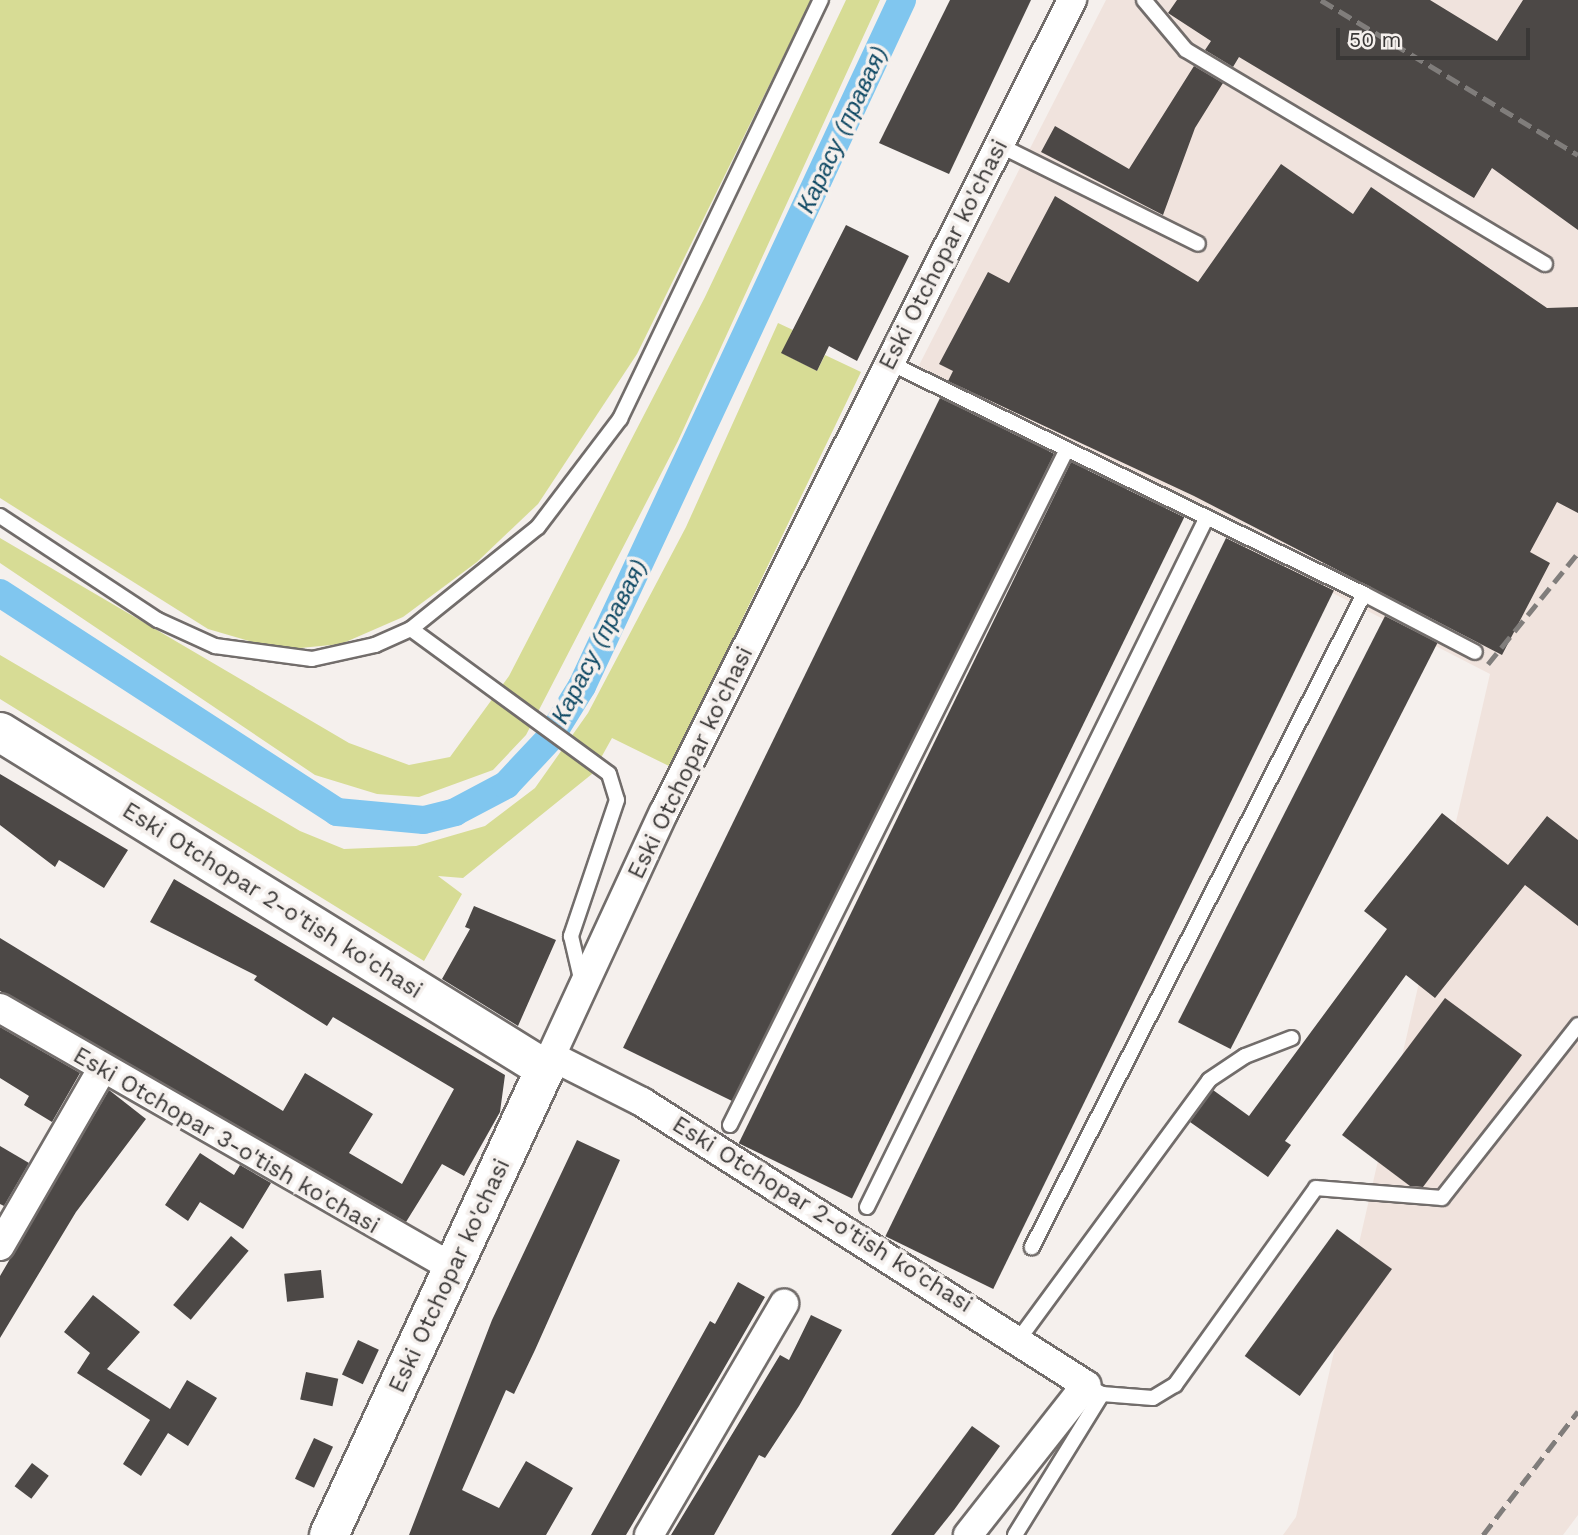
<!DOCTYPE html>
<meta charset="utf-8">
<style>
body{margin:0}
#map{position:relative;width:1578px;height:1535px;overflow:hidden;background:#f5f0ed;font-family:"Work Sans",sans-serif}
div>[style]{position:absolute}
.built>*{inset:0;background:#f0e3dd}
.green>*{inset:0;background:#d7dc95}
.canal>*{height:28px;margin:-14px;padding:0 14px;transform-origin:14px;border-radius:14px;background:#80c6ef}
.building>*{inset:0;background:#4c4846;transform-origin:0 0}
.roads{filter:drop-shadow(2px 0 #726d6b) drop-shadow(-2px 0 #726d6b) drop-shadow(0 2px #726d6b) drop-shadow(0 -2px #726d6b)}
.lane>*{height:14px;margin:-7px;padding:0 7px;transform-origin:7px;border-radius:7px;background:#fff}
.street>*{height:28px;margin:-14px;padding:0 14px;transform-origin:14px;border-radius:14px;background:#fff}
.secondary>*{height:38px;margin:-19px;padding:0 19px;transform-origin:19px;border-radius:19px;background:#fff}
.rail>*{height:5px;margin-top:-2.5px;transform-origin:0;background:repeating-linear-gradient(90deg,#807d7b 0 14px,transparent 0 21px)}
span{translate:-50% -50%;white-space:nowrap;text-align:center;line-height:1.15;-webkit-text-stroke:7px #f5f0ed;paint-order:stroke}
.street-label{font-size:23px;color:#393736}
.water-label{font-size:24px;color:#0e4863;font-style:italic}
.scale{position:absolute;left:1336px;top:28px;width:194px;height:32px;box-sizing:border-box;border:4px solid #393736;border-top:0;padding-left:9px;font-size:21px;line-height:24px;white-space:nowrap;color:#393736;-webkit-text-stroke:5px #f5f0ed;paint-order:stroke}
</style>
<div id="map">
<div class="built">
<div style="clip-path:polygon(1106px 0,1578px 0,1578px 1515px,1563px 1535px,1283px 1535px,1296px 1517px,1490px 674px,913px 377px)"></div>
</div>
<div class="green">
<div style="clip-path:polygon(0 0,811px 0,637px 354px,538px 504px,477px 562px,403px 617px,341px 644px,280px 650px,208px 629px,0 498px)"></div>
<div style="clip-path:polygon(846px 0,880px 0,678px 441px,526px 735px,493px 770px,419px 797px,377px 794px,315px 775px,0 563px,0 538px,349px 743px,409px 765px,450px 757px,509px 676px,705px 297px)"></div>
<div style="clip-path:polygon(778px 323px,793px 330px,782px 353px,817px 371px,825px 355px,861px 372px,671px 767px,612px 738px,592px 774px,463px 878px,438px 876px,462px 894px,424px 961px,0 699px,0 655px,300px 831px,344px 849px,416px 846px,485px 826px,535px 788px,588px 713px,686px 527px)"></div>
</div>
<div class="canal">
<div style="left:0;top:593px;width:402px;rotate:33deg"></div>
<div style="left:337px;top:812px;width:87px;rotate:5.3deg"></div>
<div style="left:424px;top:820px;width:32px;rotate:-14deg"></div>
<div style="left:455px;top:812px;width:58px;rotate:-27.9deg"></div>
<div style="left:506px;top:785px;width:64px;rotate:-46.9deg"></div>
<div style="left:550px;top:738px;width:61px;rotate:-58.4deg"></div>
<div style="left:582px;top:686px;width:757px;rotate:-64.99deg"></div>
</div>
<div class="building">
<div style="clip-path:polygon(950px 0,1031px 0,949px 174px,879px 143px)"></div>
<div style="clip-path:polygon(1177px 0,1430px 0,1497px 41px,1523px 0,1578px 0,1578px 230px,1492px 168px,1474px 198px,1239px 57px,1233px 67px,1205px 50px,1211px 41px,1168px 13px)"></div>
<div style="clip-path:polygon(1194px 66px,1223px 83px,1195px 128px,1163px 215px,1041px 152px,1055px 126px,1129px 169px)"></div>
<div style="clip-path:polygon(1281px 164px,1353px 214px,1371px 187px,1547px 308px,1578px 307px,1578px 513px,1557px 502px,1530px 552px,1550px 563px,1502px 655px,1194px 496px,948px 381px,953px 371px,939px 364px,988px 272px,1009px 283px,1055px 196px,1198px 282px)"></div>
<div style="clip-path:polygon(846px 225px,909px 256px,857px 361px,829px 346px,817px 371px,781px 353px)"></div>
<div style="left:940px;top:398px;width:127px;height:723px;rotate:26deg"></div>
<div style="left:1071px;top:462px;width:126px;height:758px;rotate:26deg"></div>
<div style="left:1226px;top:538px;width:120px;height:777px;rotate:26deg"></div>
<div style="left:1385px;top:616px;width:59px;height:456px;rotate:27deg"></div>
<div style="clip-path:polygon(0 774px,128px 850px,104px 888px,59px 860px,55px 867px,0 825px)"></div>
<div style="clip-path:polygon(1442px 813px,1508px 865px,1547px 816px,1578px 840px,1578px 926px,1525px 885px,1435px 998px,1406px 975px,1285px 1141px,1291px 1145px,1268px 1177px,1190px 1122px,1213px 1090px,1249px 1116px,1387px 929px,1364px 911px)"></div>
<div style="clip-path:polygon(174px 879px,505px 1075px,500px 1112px,464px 1176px,442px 1164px,406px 1222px,0 991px,0 938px,283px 1111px,305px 1073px,373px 1114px,349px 1153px,402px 1184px,454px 1089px,333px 1017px,327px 1026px,254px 980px,257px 976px,150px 922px)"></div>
<div style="clip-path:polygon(474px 906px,556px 940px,518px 1026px,442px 979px,470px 929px,465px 927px)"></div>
<div style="clip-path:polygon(1445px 998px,1522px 1055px,1423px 1187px,1410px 1186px,1342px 1135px)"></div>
<div style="clip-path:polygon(0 1027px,80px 1073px,52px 1122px,24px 1105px,29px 1096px,0 1078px)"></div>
<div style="clip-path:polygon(109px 1090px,146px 1119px,76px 1212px,0 1338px,0 1276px)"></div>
<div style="clip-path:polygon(577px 1140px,620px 1160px,535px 1350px,514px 1394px,506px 1390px,462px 1490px,499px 1508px,526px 1461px,573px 1488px,546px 1535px,409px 1535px,492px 1320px)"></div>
<div style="clip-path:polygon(0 1146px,29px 1163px,4px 1206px,0 1204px)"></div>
<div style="clip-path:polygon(200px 1153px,234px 1175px,240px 1165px,271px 1183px,243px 1229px,200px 1202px,188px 1221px,165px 1205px)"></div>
<div style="left:1337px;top:1229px;width:68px;height:157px;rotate:36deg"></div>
<div style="left:231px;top:1236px;width:23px;height:90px;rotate:40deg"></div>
<div style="left:321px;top:1270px;width:28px;height:37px;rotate:84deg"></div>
<div style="clip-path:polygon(738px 1282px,765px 1297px,719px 1377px,626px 1535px,591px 1535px,710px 1321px,715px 1324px)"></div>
<div style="clip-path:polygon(93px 1295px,140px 1332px,107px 1369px,170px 1409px,187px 1380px,217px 1398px,188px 1446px,168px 1433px,141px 1476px,123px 1464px,150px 1420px,77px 1373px,90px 1353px,64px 1332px)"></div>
<div style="clip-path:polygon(811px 1315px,842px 1330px,799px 1406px,765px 1458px,759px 1455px,714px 1535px,671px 1535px,780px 1355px,789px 1360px)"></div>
<div style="left:358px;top:1340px;width:23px;height:38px;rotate:25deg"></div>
<div style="left:306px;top:1372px;width:33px;height:28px;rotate:12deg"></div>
<div style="clip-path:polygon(972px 1426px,1000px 1446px,954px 1510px,934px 1535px,891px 1535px)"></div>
<div style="left:314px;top:1438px;width:21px;height:45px;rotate:25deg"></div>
<div style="left:32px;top:1463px;width:21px;height:29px;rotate:37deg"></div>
</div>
<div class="roads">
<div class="lane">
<div style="left:1144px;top:0;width:65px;rotate:50deg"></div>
<div style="left:1186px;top:50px;width:418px;rotate:30.8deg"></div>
<div style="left:999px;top:145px;width:222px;rotate:26.4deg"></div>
<div style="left:890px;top:363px;width:527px;rotate:25.98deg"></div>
<div style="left:1364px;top:594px;width:733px;rotate:116.95deg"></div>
<div style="left:0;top:516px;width:189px;rotate:33.4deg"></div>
<div style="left:158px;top:620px;width:63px;rotate:24.5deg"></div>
<div style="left:215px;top:646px;width:98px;rotate:7.6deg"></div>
<div style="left:312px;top:659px;width:65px;rotate:-12.5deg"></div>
<div style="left:375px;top:645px;width:39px;rotate:-24deg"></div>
<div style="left:411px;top:629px;width:163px;rotate:-38.8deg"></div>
<div style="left:538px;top:527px;width:136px;rotate:-52.8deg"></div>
<div style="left:620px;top:419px;width:465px;rotate:-64.4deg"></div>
<div style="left:1364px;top:594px;width:125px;rotate:27.6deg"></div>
<div style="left:411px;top:629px;width:245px;rotate:36.2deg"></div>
<div style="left:609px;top:774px;width:27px;rotate:73deg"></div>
<div style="left:617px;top:800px;width:144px;rotate:108.7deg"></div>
<div style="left:571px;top:936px;width:48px;rotate:76.8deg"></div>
<div style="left:730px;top:1125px;width:755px;rotate:-63.5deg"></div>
<div style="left:867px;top:1207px;width:769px;rotate:-63.77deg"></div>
<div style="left:1019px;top:1339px;width:321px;rotate:-53.7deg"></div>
<div style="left:1209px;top:1080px;width:43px;rotate:-33.7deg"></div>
<div style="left:1245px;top:1056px;width:50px;rotate:-21deg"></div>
<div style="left:1102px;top:1394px;width:51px;rotate:4.5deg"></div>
<div style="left:1153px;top:1398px;width:26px;rotate:-31deg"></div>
<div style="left:1175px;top:1385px;width:242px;rotate:-54.4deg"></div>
<div style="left:1316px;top:1188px;width:126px;rotate:4.5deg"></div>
<div style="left:1442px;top:1198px;width:220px;rotate:-51.8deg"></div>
<div style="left:1015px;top:1535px;width:166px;rotate:-58.3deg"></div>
<div style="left:1102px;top:1394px;width:10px;rotate:-151deg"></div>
</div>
<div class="street">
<div style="left:0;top:1008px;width:525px;rotate:29.84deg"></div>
<div style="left:551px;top:1056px;width:102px;rotate:26.8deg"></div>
<div style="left:642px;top:1102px;width:527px;rotate:32.51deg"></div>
<div style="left:1086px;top:1385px;width:191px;rotate:128.2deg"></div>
<div style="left:545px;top:1069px;width:283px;rotate:-65.2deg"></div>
<div style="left:664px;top:812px;width:909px;rotate:-63.32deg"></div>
<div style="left:0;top:1246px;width:202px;rotate:-60deg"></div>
<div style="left:649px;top:1535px;width:268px;rotate:-59.7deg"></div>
</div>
<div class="secondary">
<div style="left:0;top:732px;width:641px;rotate:31.73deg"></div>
<div style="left:545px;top:1069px;width:514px;rotate:114.87deg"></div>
</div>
</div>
<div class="rail">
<div style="left:1321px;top:0;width:300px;rotate:31.1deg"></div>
<div style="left:1488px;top:664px;width:143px;rotate:-51deg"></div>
<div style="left:1483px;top:1535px;width:156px;rotate:-52.5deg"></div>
</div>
<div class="street-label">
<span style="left:944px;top:255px;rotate:-63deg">Eski Otchopar ko'chasi</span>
<span style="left:691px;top:763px;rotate:-64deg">Eski Otchopar ko'chasi</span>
<span style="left:272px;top:901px;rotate:32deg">Eski Otchopar 2-o'tish ko'chasi</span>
<span style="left:226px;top:1141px;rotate:30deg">Eski Otchopar 3-o'tish ko'chasi</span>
<span style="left:822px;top:1215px;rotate:32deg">Eski Otchopar 2-o'tish ko'chasi</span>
<span style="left:450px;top:1276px;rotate:-65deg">Eski Otchopar ko'chasi</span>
</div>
<div class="water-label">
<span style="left:843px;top:130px;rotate:-65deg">Карасу (правая)</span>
<span style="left:600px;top:642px;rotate:-63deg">Карасу (правая)</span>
</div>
<div class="scale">50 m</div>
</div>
